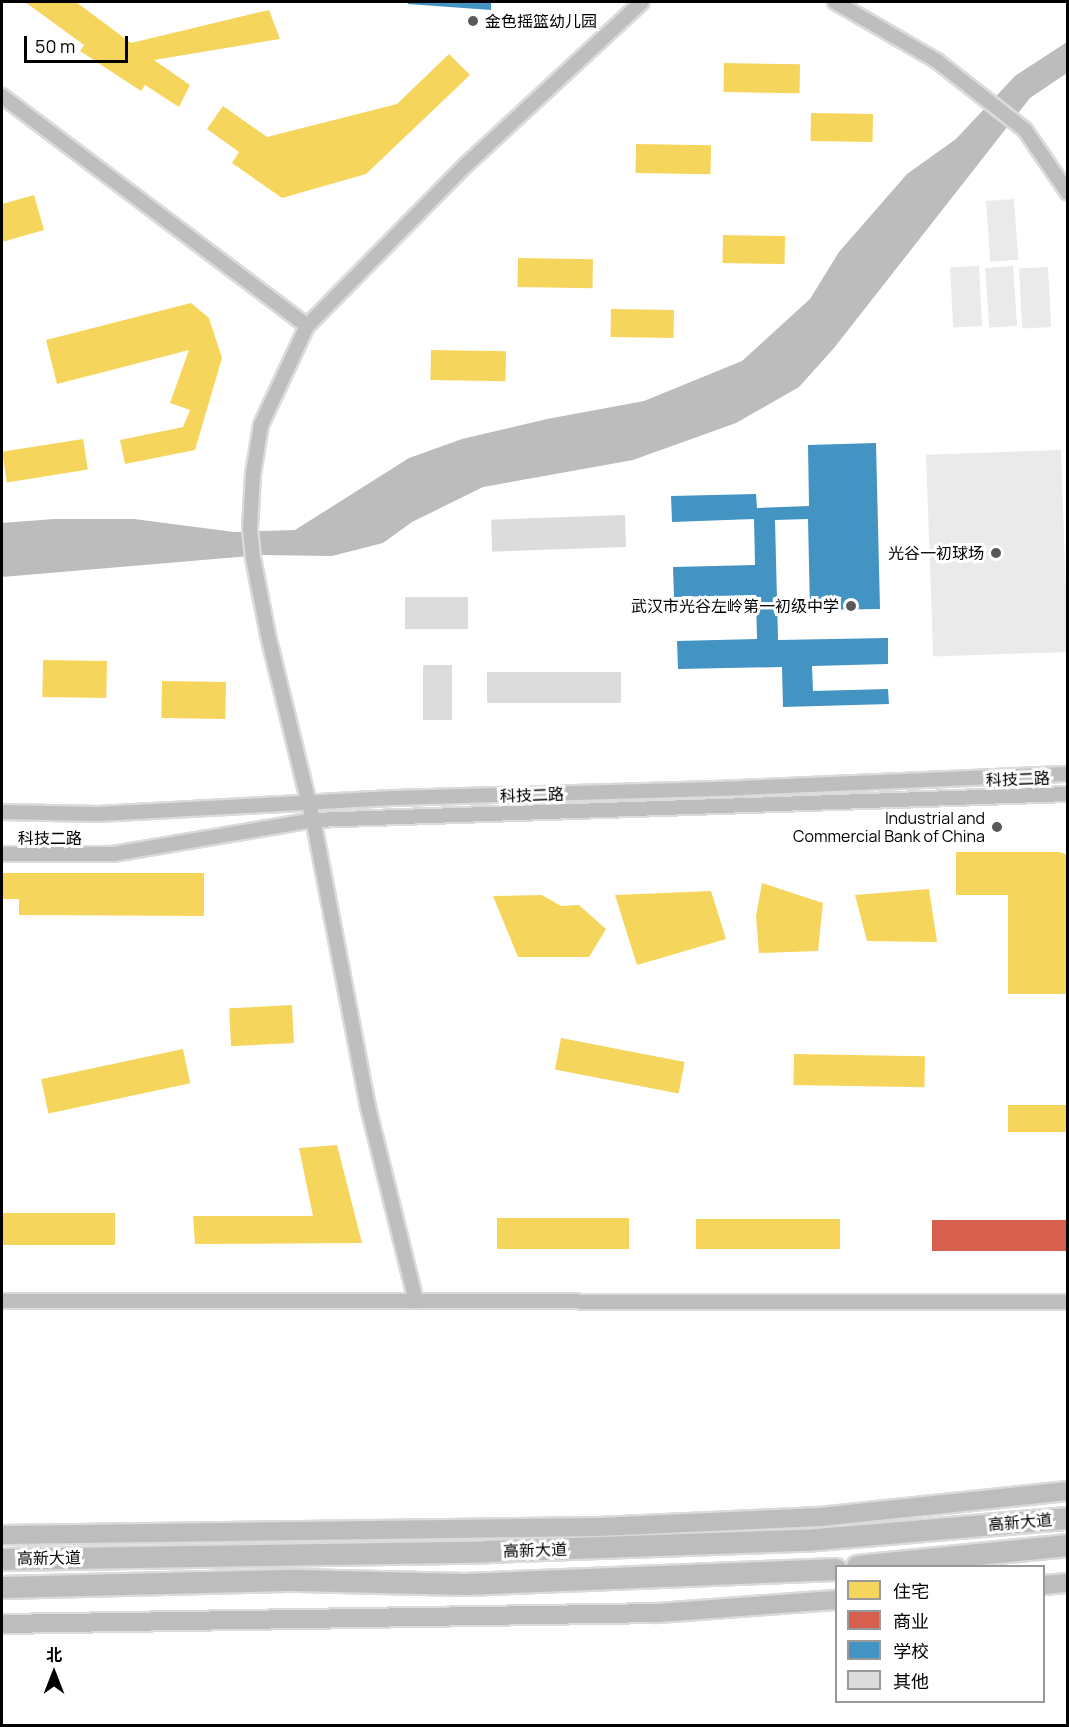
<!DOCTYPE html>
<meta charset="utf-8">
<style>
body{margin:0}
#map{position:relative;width:1069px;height:1727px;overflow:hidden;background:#fff;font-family:Manrope,"Noto Sans SC",sans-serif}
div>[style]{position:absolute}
.green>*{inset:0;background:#eaeaea;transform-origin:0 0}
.water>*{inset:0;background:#bcbcbc}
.homes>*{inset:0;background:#f6d55c;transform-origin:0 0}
.shops>*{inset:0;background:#d6604d;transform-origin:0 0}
.schools>*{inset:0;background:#4393c3}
.building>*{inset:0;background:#dcdcdc;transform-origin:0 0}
.roads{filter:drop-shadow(2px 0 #dbdbdb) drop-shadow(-2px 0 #dbdbdb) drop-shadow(0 2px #dbdbdb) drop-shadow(0 -2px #dbdbdb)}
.minor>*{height:14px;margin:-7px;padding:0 7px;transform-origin:7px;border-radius:7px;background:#bebebe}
.major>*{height:18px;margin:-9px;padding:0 9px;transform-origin:9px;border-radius:9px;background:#bdbdbd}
.highway>*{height:21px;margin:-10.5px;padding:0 10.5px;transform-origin:10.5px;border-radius:10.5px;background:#bdbdbd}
.dots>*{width:16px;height:16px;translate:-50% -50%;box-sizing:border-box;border:3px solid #fff;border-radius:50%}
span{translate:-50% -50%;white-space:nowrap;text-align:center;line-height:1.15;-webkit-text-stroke:6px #fff;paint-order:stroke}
.poi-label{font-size:16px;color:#000}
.left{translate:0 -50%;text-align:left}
.right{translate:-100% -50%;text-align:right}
.street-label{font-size:16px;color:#000}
.frame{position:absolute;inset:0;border:3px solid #000;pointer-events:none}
.legend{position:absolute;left:835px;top:1565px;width:210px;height:138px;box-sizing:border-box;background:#fff;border:2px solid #999;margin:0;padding:8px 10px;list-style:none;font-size:18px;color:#000}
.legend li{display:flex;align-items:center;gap:12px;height:30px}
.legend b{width:30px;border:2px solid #999}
.north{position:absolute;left:24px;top:1643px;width:60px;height:60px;-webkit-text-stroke:4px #fff;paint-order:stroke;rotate:0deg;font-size:16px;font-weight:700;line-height:24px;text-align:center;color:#000}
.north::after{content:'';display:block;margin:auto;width:21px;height:27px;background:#000;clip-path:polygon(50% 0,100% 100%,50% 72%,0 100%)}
.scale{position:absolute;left:24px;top:36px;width:104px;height:27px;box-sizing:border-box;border:3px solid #000;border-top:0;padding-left:8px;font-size:18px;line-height:21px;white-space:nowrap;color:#000;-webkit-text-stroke:4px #fff;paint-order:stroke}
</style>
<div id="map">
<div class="green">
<div style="left:1014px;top:199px;width:61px;height:28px;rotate:86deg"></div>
<div style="left:979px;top:266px;width:60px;height:29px;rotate:87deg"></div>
<div style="left:1013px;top:266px;width:60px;height:28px;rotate:86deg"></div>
<div style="left:1048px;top:267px;width:60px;height:29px;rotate:87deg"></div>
<div style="left:1061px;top:450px;width:202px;height:135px;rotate:88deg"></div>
</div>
<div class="water">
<div style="clip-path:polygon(1067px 42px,1067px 73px,1030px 98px,834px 348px,799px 387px,736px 423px,633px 460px,483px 487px,412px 522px,383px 543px,332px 556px,261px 555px,2px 577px,2px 523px,54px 519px,134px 519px,234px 532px,295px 530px,409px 458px,462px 439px,547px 419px,644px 401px,742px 361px,810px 299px,839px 252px,907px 174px,956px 139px,1015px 76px)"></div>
</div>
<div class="homes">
<div style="clip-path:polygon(25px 2px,76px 2px,131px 43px,269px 10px,280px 39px,154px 60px,190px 85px,179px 107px,145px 85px,141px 91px,80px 51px,84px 45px)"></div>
<div style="clip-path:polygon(449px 54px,470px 75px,366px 174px,282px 198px,232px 163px,239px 152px,207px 129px,223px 106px,267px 137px,397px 104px)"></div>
<div style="left:724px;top:63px;width:76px;height:29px;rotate:1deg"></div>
<div style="left:811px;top:113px;width:62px;height:28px;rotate:1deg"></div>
<div style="left:636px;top:144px;width:75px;height:29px;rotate:1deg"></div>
<div style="clip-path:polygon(34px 195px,44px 230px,2px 242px,2px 204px)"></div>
<div style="left:723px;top:235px;width:62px;height:28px;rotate:1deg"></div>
<div style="left:518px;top:258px;width:75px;height:29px;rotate:1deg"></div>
<div style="clip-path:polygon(191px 303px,209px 318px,222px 358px,195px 450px,125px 464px,120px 440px,183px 427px,190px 410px,170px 403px,189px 350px,57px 384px,46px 340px)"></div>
<div style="left:611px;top:309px;width:63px;height:28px;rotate:1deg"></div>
<div style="left:431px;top:350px;width:75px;height:30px;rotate:1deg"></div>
<div style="left:83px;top:439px;width:31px;height:82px;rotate:81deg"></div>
<div style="left:43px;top:660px;width:64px;height:37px;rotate:1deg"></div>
<div style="left:162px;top:681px;width:64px;height:37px;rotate:1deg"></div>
<div style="clip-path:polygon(956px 852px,1059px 852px,1068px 855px,1068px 994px,1008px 994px,1008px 895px,956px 895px)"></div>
<div style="clip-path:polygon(2px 873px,204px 873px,204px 916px,19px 915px,19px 899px,2px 899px)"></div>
<div style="clip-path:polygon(762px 883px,823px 903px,818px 951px,759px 953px,756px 916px)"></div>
<div style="clip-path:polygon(929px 889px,937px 942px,867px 941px,855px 895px)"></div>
<div style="clip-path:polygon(711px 891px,726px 939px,637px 965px,615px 895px)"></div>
<div style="clip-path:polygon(542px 895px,561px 906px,579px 905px,606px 929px,589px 957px,518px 957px,493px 896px)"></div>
<div style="left:292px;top:1005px;width:38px;height:63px;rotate:87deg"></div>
<div style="left:561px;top:1038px;width:126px;height:32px;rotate:11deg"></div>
<div style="left:183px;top:1049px;width:35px;height:145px;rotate:78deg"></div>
<div style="left:794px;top:1054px;width:131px;height:31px;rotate:1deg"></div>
<div style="left:1008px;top:1105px;width:60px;height:27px"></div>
<div style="clip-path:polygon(337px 1145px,362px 1243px,195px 1244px,193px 1216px,313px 1216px,299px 1148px)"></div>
<div style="left:2px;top:1213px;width:113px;height:32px"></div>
<div style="left:497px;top:1218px;width:132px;height:31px"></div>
<div style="left:696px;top:1219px;width:144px;height:30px"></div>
</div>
<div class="shops">
<div style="left:932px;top:1220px;width:136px;height:31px"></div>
</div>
<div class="schools">
<div style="clip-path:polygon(408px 2px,491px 2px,491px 10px,408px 4px)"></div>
<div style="clip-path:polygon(876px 443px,880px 609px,810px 610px,808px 519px,775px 520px,778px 640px,888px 638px,888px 664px,812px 666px,813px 691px,888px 689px,889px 704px,783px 707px,782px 667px,678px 669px,677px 641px,757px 639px,756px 595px,674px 597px,673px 567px,755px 565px,754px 519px,672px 522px,671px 496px,756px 494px,757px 508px,809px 506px,808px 445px)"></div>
</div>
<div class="building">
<div style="left:625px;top:515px;width:32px;height:134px;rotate:88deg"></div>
<div style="left:405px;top:597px;width:63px;height:32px"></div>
<div style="left:423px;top:665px;width:29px;height:55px"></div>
<div style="left:621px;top:672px;width:31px;height:134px;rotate:90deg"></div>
</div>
<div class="roads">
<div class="minor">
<div style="left:835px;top:2px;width:118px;rotate:30deg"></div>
<div style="left:937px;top:61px;width:112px;rotate:38.1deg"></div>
<div style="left:1025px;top:130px;width:76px;rotate:55.7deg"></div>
<div style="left:2px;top:96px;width:382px;rotate:37deg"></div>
<div style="left:2px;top:812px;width:96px;rotate:1.2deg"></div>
<div style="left:98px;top:814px;width:295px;rotate:-3.1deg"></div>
<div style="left:393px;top:798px;width:348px;rotate:-1.6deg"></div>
<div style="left:741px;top:788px;width:327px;rotate:-2.5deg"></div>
<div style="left:2px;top:854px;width:111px"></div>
<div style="left:113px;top:854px;width:203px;rotate:-9.6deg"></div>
<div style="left:313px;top:820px;width:755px;rotate:-1.97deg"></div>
<div style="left:2px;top:1301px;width:1066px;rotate:0.05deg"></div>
<div style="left:416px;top:1301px;width:200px;rotate:-103.9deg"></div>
<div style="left:368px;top:1107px;width:292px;rotate:-100.8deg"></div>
<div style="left:313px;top:820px;width:185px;rotate:-103.7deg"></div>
<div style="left:269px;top:640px;width:84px;rotate:-101deg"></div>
<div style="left:253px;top:558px;width:30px;rotate:-96deg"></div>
<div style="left:250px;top:528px;width:54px;rotate:-86.8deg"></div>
<div style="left:253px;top:474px;width:50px;rotate:-80.7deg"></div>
<div style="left:261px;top:425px;width:109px;rotate:-65.1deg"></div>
<div style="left:307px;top:326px;width:228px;rotate:-45.4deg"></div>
<div style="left:467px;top:164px;width:238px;rotate:-42.8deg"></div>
</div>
<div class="major">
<div style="left:2px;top:1535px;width:597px;rotate:-0.77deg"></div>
<div style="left:599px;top:1527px;width:221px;rotate:-2.6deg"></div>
<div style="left:820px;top:1517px;width:249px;rotate:-6deg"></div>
<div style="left:1044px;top:1585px;width:24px;rotate:-5deg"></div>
<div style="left:2px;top:1624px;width:655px;rotate:-0.96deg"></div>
<div style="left:657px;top:1613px;width:179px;rotate:-4.2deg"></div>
</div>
<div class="highway">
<div style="left:2px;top:1559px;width:484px;rotate:-0.9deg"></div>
<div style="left:486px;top:1551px;width:319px;rotate:-2deg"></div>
<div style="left:805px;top:1540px;width:264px;rotate:-4.8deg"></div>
<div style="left:857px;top:1566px;width:212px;rotate:-5.7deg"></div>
<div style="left:2px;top:1587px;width:295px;rotate:-1.4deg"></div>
<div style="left:297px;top:1580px;width:168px;rotate:1.4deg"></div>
<div style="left:465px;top:1584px;width:371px;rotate:-2.3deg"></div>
</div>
</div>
<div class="dots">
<div style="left:473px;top:21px;background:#595959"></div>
<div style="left:996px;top:553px;background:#595959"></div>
<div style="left:851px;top:606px;background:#595959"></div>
<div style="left:997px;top:827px;background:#595959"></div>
</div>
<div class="poi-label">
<span class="left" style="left:485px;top:21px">金色摇篮幼儿园</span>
<span class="right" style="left:984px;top:553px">光谷一初球场</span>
<span class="right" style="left:839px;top:606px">武汉市光谷左岭第一初级中学</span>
<span class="right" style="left:985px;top:827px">Industrial and<br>Commercial Bank of China</span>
</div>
<div class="street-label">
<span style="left:1018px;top:779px;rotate:-2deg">科技二路</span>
<span style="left:532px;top:795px;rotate:-2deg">科技二路</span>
<span style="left:50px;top:838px">科技二路</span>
<span style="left:1020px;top:1522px;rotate:-5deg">高新大道</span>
<span style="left:535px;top:1550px;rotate:-2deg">高新大道</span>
<span style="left:49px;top:1558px;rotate:-1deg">高新大道</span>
</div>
<div class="frame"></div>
<ul class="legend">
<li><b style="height:16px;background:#f6d55c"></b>住宅</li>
<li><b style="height:16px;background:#d6604d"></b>商业</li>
<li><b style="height:16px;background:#4393c3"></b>学校</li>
<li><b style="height:16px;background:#dcdcdc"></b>其他</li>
</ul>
<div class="north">北</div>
<div class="scale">50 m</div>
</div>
